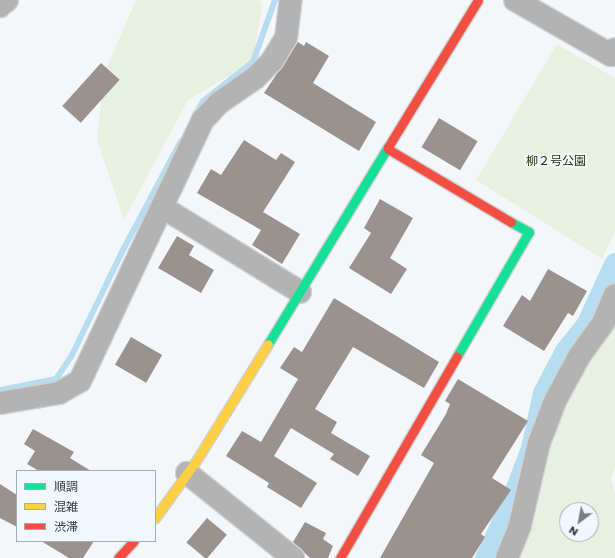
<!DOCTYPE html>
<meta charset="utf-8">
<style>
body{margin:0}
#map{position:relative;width:615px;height:558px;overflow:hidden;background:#f4f7fa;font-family:Poppins,"Noto Sans JP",sans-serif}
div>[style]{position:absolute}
.green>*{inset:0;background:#e8f1e1}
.stream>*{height:6px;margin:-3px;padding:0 3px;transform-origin:3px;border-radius:3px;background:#b7def0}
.canal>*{height:23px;margin:-11.5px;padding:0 11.5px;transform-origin:11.5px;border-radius:11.5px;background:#b7def0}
.building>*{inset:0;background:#99928f;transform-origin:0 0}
.roads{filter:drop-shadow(1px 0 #cfd1d4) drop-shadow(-1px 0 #cfd1d4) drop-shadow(0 1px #cfd1d4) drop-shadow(0 -1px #cfd1d4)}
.street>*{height:22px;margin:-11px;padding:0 11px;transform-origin:11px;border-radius:11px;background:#b4b3b3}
.fast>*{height:9px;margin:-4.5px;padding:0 4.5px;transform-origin:4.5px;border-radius:4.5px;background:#16e098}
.slow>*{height:9px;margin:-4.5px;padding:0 4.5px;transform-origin:4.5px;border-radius:4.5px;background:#ffcf43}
.jam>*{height:9px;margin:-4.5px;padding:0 4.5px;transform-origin:4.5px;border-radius:4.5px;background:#f24e42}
span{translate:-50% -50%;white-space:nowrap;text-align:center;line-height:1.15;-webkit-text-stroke:4px #f0f7fe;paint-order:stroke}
.park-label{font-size:12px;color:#253602}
.legend{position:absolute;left:16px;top:470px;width:140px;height:72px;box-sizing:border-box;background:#f0f7fe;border:1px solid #a6abb1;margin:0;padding:5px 7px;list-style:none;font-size:12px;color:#373a3e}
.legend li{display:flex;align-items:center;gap:8px;height:20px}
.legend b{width:20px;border:1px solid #a6abb1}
.north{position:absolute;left:559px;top:502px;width:40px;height:40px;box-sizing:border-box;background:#f0f7fe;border:1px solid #a6abb1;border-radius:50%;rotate:212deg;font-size:11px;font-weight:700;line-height:16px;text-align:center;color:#373a3e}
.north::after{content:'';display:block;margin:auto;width:14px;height:18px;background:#797c80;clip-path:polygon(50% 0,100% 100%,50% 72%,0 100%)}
</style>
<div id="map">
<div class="green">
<div style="clip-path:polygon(136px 0,260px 0,262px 8px,253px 62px,188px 100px,124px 220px,97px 140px,104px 73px)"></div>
<div style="clip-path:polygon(557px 44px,615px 78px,615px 232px,602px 259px,476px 180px)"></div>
<div style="clip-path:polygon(evenodd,615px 294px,615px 468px,611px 478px,615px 494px,615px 558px,504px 558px,550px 415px,615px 294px,567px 510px,591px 510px,591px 534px,567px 534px,567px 510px)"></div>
</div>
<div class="stream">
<div style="left:195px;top:115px;width:16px;rotate:-60deg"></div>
<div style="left:203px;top:101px;width:63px;rotate:-38deg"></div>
<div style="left:253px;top:62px;width:66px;rotate:-70.5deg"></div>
<div style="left:0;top:390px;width:57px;rotate:-11.1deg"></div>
<div style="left:56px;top:379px;width:27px;rotate:-56deg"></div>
<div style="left:71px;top:357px;width:119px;rotate:-64.1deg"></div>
<div style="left:123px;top:250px;width:123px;rotate:-62deg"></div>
</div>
<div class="canal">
<div style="left:486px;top:558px;width:57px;rotate:-65.2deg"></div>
<div style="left:510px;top:506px;width:62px;rotate:-69.2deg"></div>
<div style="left:532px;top:448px;width:56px;rotate:-77.7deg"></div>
<div style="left:544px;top:393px;width:47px;rotate:-62.4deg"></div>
<div style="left:566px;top:351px;width:33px;rotate:-51deg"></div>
<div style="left:587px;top:325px;width:67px;rotate:-65.3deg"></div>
</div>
<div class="building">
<div style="clip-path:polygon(298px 42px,304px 46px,306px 42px,329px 56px,313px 83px,376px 122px,359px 151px,264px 93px)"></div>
<div style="left:101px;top:63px;width:25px;height:58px;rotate:42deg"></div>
<div style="left:439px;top:118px;width:45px;height:34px;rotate:31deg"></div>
<div style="clip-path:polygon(244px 140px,276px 160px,281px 153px,295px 162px,263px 212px,300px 234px,282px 264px,252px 245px,261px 230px,197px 193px,211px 169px,221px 175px)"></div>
<div style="clip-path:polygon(380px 199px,413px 218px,390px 258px,407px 269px,391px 294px,349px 268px,371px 233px,364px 228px)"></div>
<div style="clip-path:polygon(177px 236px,194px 246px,189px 255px,214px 270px,201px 293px,158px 268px)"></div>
<div style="clip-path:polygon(548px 269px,587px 291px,573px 316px,568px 313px,544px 351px,503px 326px,522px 295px,530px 301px)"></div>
<div style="clip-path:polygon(334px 298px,439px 362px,424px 388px,353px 347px,315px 409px,337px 422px,331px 433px,370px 456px,358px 476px,330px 459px,334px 454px,291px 428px,274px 456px,317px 483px,301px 508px,267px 487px,269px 483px,226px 456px,242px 431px,261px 442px,298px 379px,280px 368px,294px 347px,302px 352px)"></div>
<div style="left:131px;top:337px;width:36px;height:32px;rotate:30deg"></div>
<div style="clip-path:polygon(458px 379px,528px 421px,492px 478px,511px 490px,481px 534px,485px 537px,472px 558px,380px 558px,434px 463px,421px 455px,446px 414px,450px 404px,445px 401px)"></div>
<div style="clip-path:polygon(33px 429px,74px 452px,70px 458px,91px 471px,39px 471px,27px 464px,35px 451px,24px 444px)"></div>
<div style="clip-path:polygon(0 484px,17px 495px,17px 527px,0 518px)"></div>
<div style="left:207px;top:518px;width:26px;height:32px;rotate:40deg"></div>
<div style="clip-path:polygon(305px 522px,326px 533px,323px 539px,333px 546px,328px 558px,310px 558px,293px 542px)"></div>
<div style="clip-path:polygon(41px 541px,94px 541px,83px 558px,69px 558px)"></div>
</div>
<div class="roads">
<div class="street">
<div style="left:515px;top:0;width:111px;rotate:29.8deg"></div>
<div style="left:611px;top:55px;width:7px;rotate:-56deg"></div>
<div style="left:0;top:6px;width:9px;rotate:-41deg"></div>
<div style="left:162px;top:207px;width:162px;rotate:31.6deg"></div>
<div style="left:0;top:403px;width:60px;rotate:-9.6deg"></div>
<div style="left:59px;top:393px;width:24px;rotate:-30deg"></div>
<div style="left:80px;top:381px;width:289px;rotate:-64.8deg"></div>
<div style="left:203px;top:120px;width:23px;rotate:-47deg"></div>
<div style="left:219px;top:103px;width:44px;rotate:-34.8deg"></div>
<div style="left:255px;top:78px;width:24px;rotate:-45deg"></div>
<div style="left:272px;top:61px;width:27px;rotate:-59deg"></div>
<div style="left:286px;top:38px;width:38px;rotate:-83deg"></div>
<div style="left:187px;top:473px;width:136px;rotate:38.7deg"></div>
<div style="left:507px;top:558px;width:35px;rotate:-68deg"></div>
<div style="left:520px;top:525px;width:84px;rotate:-77deg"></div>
<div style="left:539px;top:443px;width:45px;rotate:-69.1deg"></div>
<div style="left:555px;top:401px;width:52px;rotate:-61.5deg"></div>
<div style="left:580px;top:355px;width:39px;rotate:-54deg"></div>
<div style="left:603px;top:323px;width:30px;rotate:-67deg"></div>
</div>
<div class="fast">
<div style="left:268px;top:344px;width:231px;rotate:-58.7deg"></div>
<div style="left:457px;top:356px;width:143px;rotate:-59.9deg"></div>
<div style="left:529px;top:232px;width:21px;rotate:-151deg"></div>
</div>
<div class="slow">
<div style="left:155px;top:518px;width:70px;rotate:-54.3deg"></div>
<div style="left:196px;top:461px;width:137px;rotate:-58.4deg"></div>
</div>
<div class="jam">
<div style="left:388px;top:147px;width:172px;rotate:-58.5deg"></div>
<div style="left:388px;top:149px;width:143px;rotate:30.7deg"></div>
<div style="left:118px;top:558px;width:23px;rotate:-47deg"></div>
<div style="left:340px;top:558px;width:233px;rotate:-59.9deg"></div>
</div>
</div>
<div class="park-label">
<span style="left:556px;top:161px">柳２号公園</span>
</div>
<ul class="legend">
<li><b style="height:5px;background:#16e098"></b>順調</li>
<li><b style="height:5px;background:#ffcf43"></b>混雑</li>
<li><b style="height:5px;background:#f24e42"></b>渋滞</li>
</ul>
<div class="north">N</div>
</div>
